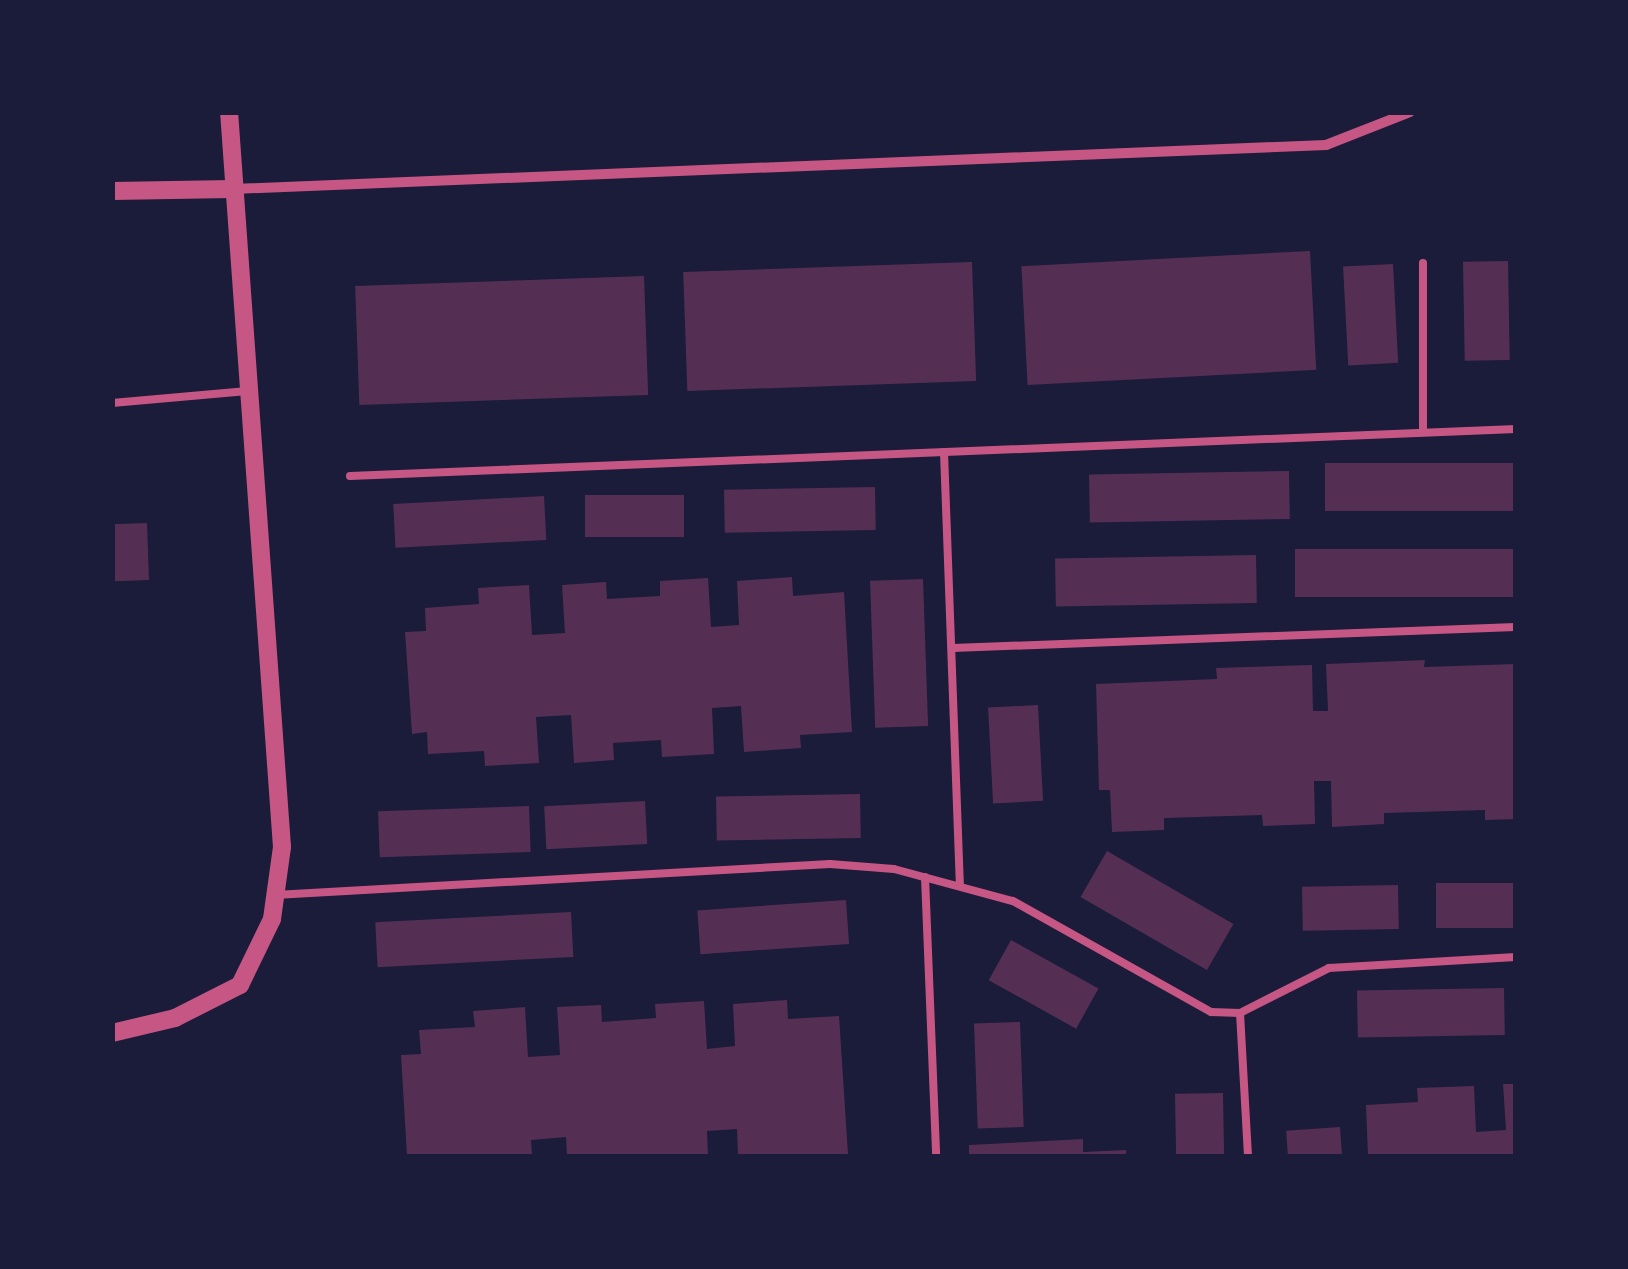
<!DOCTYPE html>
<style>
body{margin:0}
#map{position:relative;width:1628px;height:1269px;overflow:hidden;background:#1b1b3a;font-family:Roboto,sans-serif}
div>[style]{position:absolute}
.building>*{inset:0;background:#542f53;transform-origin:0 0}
.service>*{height:8px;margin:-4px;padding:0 4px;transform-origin:4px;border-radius:4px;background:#c65784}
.minor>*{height:10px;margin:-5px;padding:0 5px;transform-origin:5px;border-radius:5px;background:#c65784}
.tertiary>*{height:18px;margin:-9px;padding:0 9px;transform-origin:9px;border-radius:9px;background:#c65784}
span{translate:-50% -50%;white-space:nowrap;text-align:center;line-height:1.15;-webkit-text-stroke:8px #1b1b3a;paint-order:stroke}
.frame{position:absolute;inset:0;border:115px solid #1b1b3a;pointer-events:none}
</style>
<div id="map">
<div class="building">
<div style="left:1310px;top:251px;width:119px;height:289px;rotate:87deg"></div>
<div style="left:1508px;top:261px;width:99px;height:45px;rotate:89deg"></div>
<div style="left:972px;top:262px;width:119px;height:289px;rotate:88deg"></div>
<div style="left:1393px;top:264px;width:99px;height:50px;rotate:87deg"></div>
<div style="left:644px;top:276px;width:119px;height:289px;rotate:88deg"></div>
<div style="left:1516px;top:463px;width:48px;height:191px;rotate:90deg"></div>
<div style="left:1289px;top:471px;width:48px;height:200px;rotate:89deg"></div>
<div style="left:875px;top:487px;width:43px;height:151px;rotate:89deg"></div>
<div style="left:684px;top:495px;width:42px;height:99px;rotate:90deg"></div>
<div style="left:544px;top:496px;width:44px;height:151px;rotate:87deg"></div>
<div style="left:147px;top:523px;width:57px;height:35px;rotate:88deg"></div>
<div style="left:1516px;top:549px;width:48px;height:221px;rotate:90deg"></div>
<div style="left:1256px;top:555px;width:48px;height:201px;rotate:89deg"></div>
<div style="clip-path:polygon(792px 577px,793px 596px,844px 592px,852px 732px,800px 735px,801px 748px,744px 752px,741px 706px,712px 708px,714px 754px,662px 757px,661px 740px,613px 743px,614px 760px,574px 763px,571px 715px,536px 717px,539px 763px,485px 766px,484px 751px,428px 754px,427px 732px,412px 734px,405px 632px,426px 631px,425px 608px,479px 604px,478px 588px,529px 585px,532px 635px,565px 633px,562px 585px,606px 582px,607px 599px,660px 596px,660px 581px,708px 578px,711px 627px,739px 625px,737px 581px)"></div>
<div style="left:923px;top:579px;width:147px;height:53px;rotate:88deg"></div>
<div style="clip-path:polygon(1425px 660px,1424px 667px,1516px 664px,1516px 819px,1485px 820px,1485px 810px,1384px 813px,1384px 824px,1332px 827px,1331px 781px,1314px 781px,1315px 824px,1263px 826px,1262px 815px,1164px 818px,1164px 830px,1112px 832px,1110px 790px,1099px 790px,1096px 684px,1217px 679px,1216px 668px,1312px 665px,1313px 711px,1328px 711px,1326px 664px)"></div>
<div style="left:1038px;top:705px;width:96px;height:50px;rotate:87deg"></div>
<div style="left:860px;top:794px;width:44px;height:144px;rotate:89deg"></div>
<div style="left:645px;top:801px;width:43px;height:101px;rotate:87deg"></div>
<div style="left:529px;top:806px;width:46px;height:151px;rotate:88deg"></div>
<div style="left:1107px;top:851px;width:146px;height:53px;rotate:30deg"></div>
<div style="left:1516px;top:883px;width:45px;height:80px;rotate:90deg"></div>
<div style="left:1398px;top:885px;width:44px;height:96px;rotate:89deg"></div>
<div style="left:846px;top:900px;width:44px;height:149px;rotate:86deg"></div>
<div style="left:571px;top:912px;width:45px;height:196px;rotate:87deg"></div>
<div style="left:1011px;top:940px;width:100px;height:46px;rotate:29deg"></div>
<div style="left:1504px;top:988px;width:47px;height:147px;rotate:89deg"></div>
<div style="clip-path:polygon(787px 1000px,788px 1019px,839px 1016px,848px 1154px,738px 1156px,737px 1129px,707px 1131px,708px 1156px,567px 1156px,566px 1137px,531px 1140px,532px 1156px,407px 1156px,401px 1055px,421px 1054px,419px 1030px,475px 1027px,473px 1011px,525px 1007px,528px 1057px,560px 1055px,557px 1007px,601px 1005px,602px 1022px,656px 1018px,655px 1004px,704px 1001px,707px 1049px,735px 1046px,733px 1004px)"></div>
<div style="left:1020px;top:1022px;width:105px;height:46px;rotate:88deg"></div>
<div style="clip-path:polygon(1503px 1084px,1516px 1084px,1516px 1156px,1368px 1156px,1366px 1105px,1418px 1102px,1417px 1088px,1474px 1086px,1476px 1132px,1506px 1130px)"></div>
<div style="left:1223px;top:1093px;width:63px;height:48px;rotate:89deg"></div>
<div style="left:1340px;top:1127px;width:29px;height:54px;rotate:86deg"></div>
<div style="clip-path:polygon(1083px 1139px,1083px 1152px,1126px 1150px,1126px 1156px,969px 1156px,969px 1145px)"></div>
</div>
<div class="service">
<div style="left:1423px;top:263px;width:169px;rotate:90deg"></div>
<div style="left:112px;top:403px;width:136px;rotate:-5.1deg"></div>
<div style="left:944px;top:452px;width:434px;rotate:87.9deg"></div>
<div style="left:350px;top:476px;width:1167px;rotate:-2.31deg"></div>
<div style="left:953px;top:648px;width:563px;rotate:-2.14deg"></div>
<div style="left:925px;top:877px;width:279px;rotate:87.7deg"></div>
<div style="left:275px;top:895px;width:556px;rotate:-3.2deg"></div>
<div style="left:830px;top:864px;width:64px;rotate:4.5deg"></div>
<div style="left:894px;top:869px;width:123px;rotate:15.1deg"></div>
<div style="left:1013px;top:901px;width:227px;rotate:29.3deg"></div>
<div style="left:1211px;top:1012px;width:29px;rotate:2deg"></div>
<div style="left:1240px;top:1013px;width:100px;rotate:-26.8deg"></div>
<div style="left:1329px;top:968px;width:187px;rotate:-3.4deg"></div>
<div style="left:1240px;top:1013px;width:143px;rotate:86.8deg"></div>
</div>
<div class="minor">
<div style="left:234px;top:189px;width:1093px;rotate:-2.31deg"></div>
<div style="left:1326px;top:145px;width:90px;rotate:-21.4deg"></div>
</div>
<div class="tertiary">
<div style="left:112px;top:191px;width:120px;rotate:-1deg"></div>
<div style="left:112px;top:1033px;width:65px;rotate:-13.4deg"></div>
<div style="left:175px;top:1018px;width:73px;rotate:-26.9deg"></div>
<div style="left:240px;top:985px;width:73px;rotate:-64.1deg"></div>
<div style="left:272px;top:919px;width:73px;rotate:-82.1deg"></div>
<div style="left:282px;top:847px;width:737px;rotate:-94.12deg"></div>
</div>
<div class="frame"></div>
</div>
